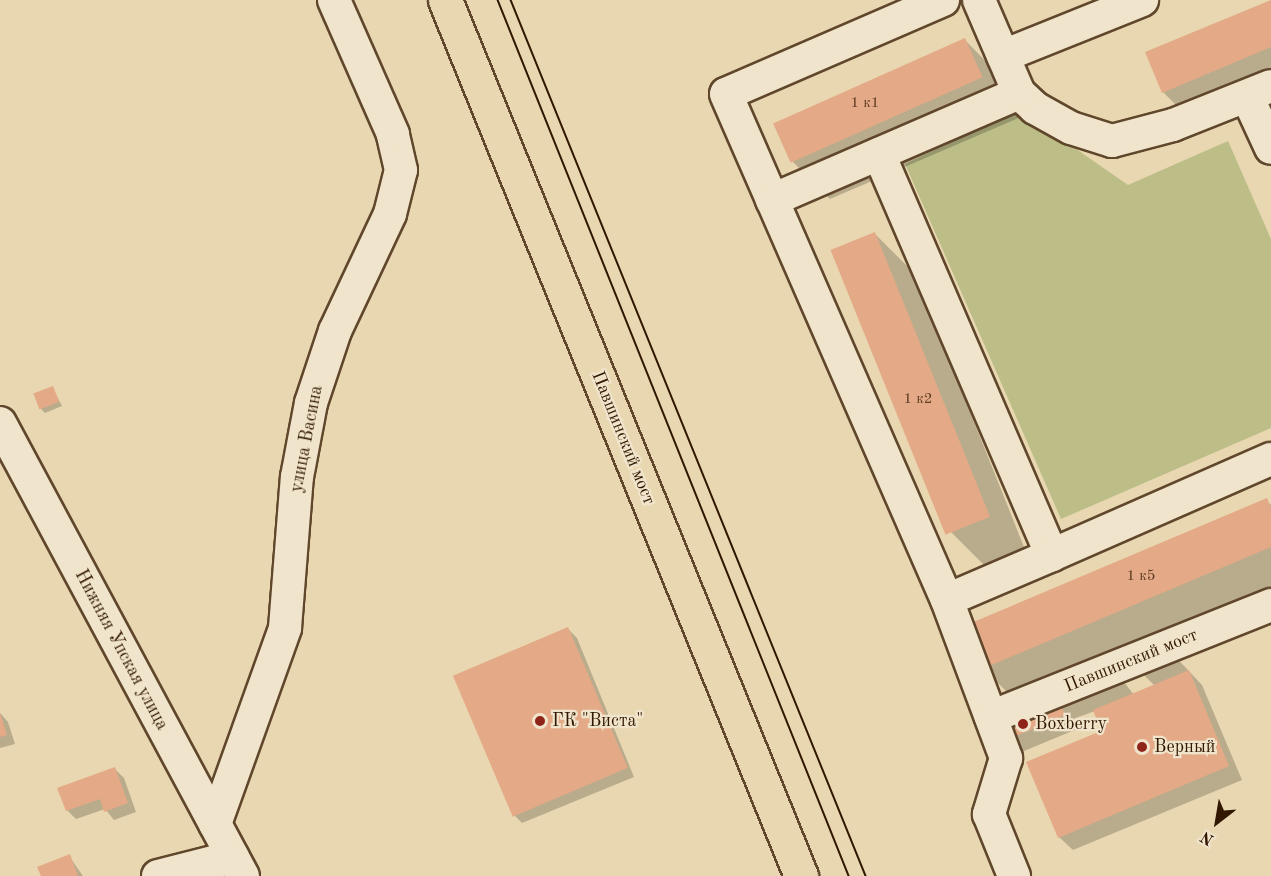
<!DOCTYPE html>
<meta charset="utf-8">
<style>
body{margin:0}
#map{position:relative;width:1271px;height:876px;overflow:hidden;background:#e8d7b0;font-family:"Old Standard TT",serif}
div>[style]{position:absolute}
.green>*{inset:0;background:#bcbd87}
.shadow>*{inset:0;background:#0003}
.building>*{inset:0;background:#e4a986;transform-origin:0 0}
.roads{filter:drop-shadow(2px 0 #60472c) drop-shadow(-2px 0 #60472c) drop-shadow(0 2px #60472c) drop-shadow(0 -2px #60472c)}
.minor>*{height:32px;margin:-16px;padding:0 16px;transform-origin:16px;border-radius:16px;background:#f0e5cc}
.major>*{height:33px;margin:-16.5px;padding:0 16.5px;transform-origin:16.5px;border-radius:16.5px;background:#e8d7b0}
.tram>*{height:1.5px;margin:-0.75px;padding:0 0.75px;transform-origin:0.75px;border-radius:0.75px;background:#321700}
.dots>*{width:16px;height:16px;translate:-50% -50%;box-sizing:border-box;border:3px solid #f0e5cc;border-radius:50%}
span{translate:-50% -50%;white-space:nowrap;text-align:center;line-height:1.15;-webkit-text-stroke:4.5px #f0e5cc;paint-order:stroke}
.number-label{font-size:15px;color:#5e3c22}
.number-label span{-webkit-text-stroke-width:0}
.street-label{font-size:18px;color:#321700}
.poi-label{font-size:18px;color:#321700}
.left{translate:0 -50%;text-align:left}
.north{position:absolute;left:1187px;top:792px;width:60px;height:60px;-webkit-text-stroke:4px #f0e5cc;paint-order:stroke;rotate:211deg;font-size:16px;font-weight:700;line-height:24px;text-align:center;color:#321700}
.north::after{content:'';display:block;margin:auto;width:21px;height:27px;background:#321700;clip-path:polygon(50% 0,100% 100%,50% 72%,0 100%)}
</style>
<div id="map">
<div class="green">
<div style="clip-path:polygon(1020px 110px,1128px 185px,1228px 141px,1271px 239px,1271px 428px,1061px 519px,905px 164px)"></div>
</div>
<div class="shadow">
<div style="clip-path:polygon(1271px 0,1271px 104px,1203px 132px,1163px 92px)"></div>
<div style="clip-path:polygon(965px 40px,1004px 80px,1021px 117px,830px 199px,790px 159px)"></div>
<div style="clip-path:polygon(875px 234px,915px 274px,1028px 557px,991px 572px,951px 532px)"></div>
<div style="clip-path:polygon(52px 387px,62px 406px,45px 413px,41px 409px)"></div>
<div style="clip-path:polygon(1266px 500px,1271px 505px,1271px 603px,1023px 708px,983px 668px)"></div>
<div style="clip-path:polygon(568px 629px,577px 638px,634px 777px,522px 823px,513px 814px)"></div>
<div style="clip-path:polygon(1170px 651px,1202px 685px,1242px 780px,1073px 850px,1059px 837px,1103px 732px,1095px 711px,1073px 719px,1077px 729px,1017px 754px,996px 723px,1117px 673px,1134px 695px,1155px 686px,1142px 673px)"></div>
<div style="clip-path:polygon(0 713px,8px 722px,15px 744px,0 748px)"></div>
<div style="clip-path:polygon(115px 769px,124px 778px,136px 812px,114px 820px,105px 809px,76px 819px,67px 810px)"></div>
<div style="clip-path:polygon(69px 856px,83px 876px,43px 876px)"></div>
</div>
<div class="building">
<div style="clip-path:polygon(1271px 0,1271px 47px,1162px 93px,1145px 52px)"></div>
<div style="left:965px;top:38px;width:43px;height:210px;rotate:66deg"></div>
<div style="left:875px;top:232px;width:307px;height:48px;rotate:68deg"></div>
<div style="left:53px;top:386px;width:17px;height:21px;rotate:69deg"></div>
<div style="clip-path:polygon(1267px 498px,1271px 508px,1271px 547px,982px 669px,964px 626px)"></div>
<div style="left:568px;top:627px;width:153px;height:125px;rotate:67deg"></div>
<div style="clip-path:polygon(1189px 670px,1229px 766px,1058px 838px,1026px 762px,1101px 731px,1093px 710px)"></div>
<div style="clip-path:polygon(1061px 706px,1065px 715px,1002px 742px,994px 722px)"></div>
<div style="clip-path:polygon(0 713px,7px 735px,0 737px)"></div>
<div style="clip-path:polygon(115px 767px,128px 803px,104px 812px,100px 799px,66px 811px,57px 788px)"></div>
<div style="clip-path:polygon(70px 854px,78px 876px,41px 876px,37px 867px)"></div>
</div>
<div class="roads">
<div class="minor">
<div style="left:943px;top:0;width:236px;rotate:156.6deg"></div>
<div style="left:726px;top:94px;width:552px;rotate:66.41deg"></div>
<div style="left:947px;top:600px;width:169px;rotate:69.5deg"></div>
<div style="left:1006px;top:758px;width:59px;rotate:106.9deg"></div>
<div style="left:989px;top:814px;width:67px;rotate:68deg"></div>
<div style="left:1003px;top:56px;width:150px;rotate:-21.9deg"></div>
<div style="left:1019px;top:93px;width:22px;rotate:43deg"></div>
<div style="left:1035px;top:108px;width:41px;rotate:29.1deg"></div>
<div style="left:1071px;top:128px;width:43px;rotate:17.6deg"></div>
<div style="left:1112px;top:141px;width:63px;rotate:-14.7deg"></div>
<div style="left:1173px;top:125px;width:105px;rotate:-21.7deg"></div>
<div style="left:1247px;top:96px;width:57px;rotate:65.2deg"></div>
<div style="left:879px;top:154px;width:437px;rotate:66.7deg"></div>
<div style="left:1052px;top:555px;width:114px;rotate:156.8deg"></div>
<div style="left:772px;top:200px;width:269px;rotate:-23.4deg"></div>
<div style="left:1019px;top:93px;width:101px;rotate:-113.3deg"></div>
<div style="left:0;top:423px;width:514px;rotate:61.79deg"></div>
<div style="left:1052px;top:555px;width:239px;rotate:-23.7deg"></div>
<div style="left:991px;top:717px;width:302px;rotate:-21.8deg"></div>
<div style="left:215px;top:824px;width:208px;rotate:-70.3deg"></div>
<div style="left:285px;top:628px;width:151px;rotate:-85.5deg"></div>
<div style="left:297px;top:477px;width:75px;rotate:-79.3deg"></div>
<div style="left:311px;top:403px;width:76px;rotate:-71.6deg"></div>
<div style="left:335px;top:331px;width:129px;rotate:-64.8deg"></div>
<div style="left:390px;top:214px;width:45px;rotate:-76deg"></div>
<div style="left:401px;top:170px;width:37px;rotate:-103deg"></div>
<div style="left:393px;top:134px;width:146px;rotate:-113.8deg"></div>
<div style="left:158px;top:876px;width:77px;rotate:-14.2deg"></div>
</div>
<div class="major">
<div style="left:445px;top:0;width:946px;rotate:67.88deg"></div>
</div>
</div>
<div class="tram">
<div style="left:498px;top:0;width:944px;rotate:68.16deg"></div>
<div style="left:511px;top:0;width:945px;rotate:67.94deg"></div>
</div>
<div class="dots">
<div style="left:540px;top:721px;background:#8f2418"></div>
<div style="left:1023px;top:724px;background:#8f2418"></div>
<div style="left:1142px;top:747px;background:#8f2418"></div>
</div>
<div class="number-label">
<span style="left:865px;top:104px">1 к1</span>
<span style="left:918px;top:400px">1 к2</span>
<span style="left:1141px;top:577px">1 к5</span>
</div>
<div class="street-label">
<span style="left:623px;top:438px;rotate:68deg">Павшинский мост</span>
<span style="left:307px;top:439px;rotate:-79deg">улица Васина</span>
<span style="left:121px;top:650px;rotate:62deg">Нижняя Упская улица</span>
<span style="left:1131px;top:661px;rotate:-22deg">Павшинский мост</span>
</div>
<div class="poi-label">
<span class="left" style="left:552px;top:721px">ГК "Виста"</span>
<span class="left" style="left:1035px;top:724px">Boxberry</span>
<span class="left" style="left:1154px;top:747px">Верный</span>
</div>
<div class="north">N</div>
</div>
